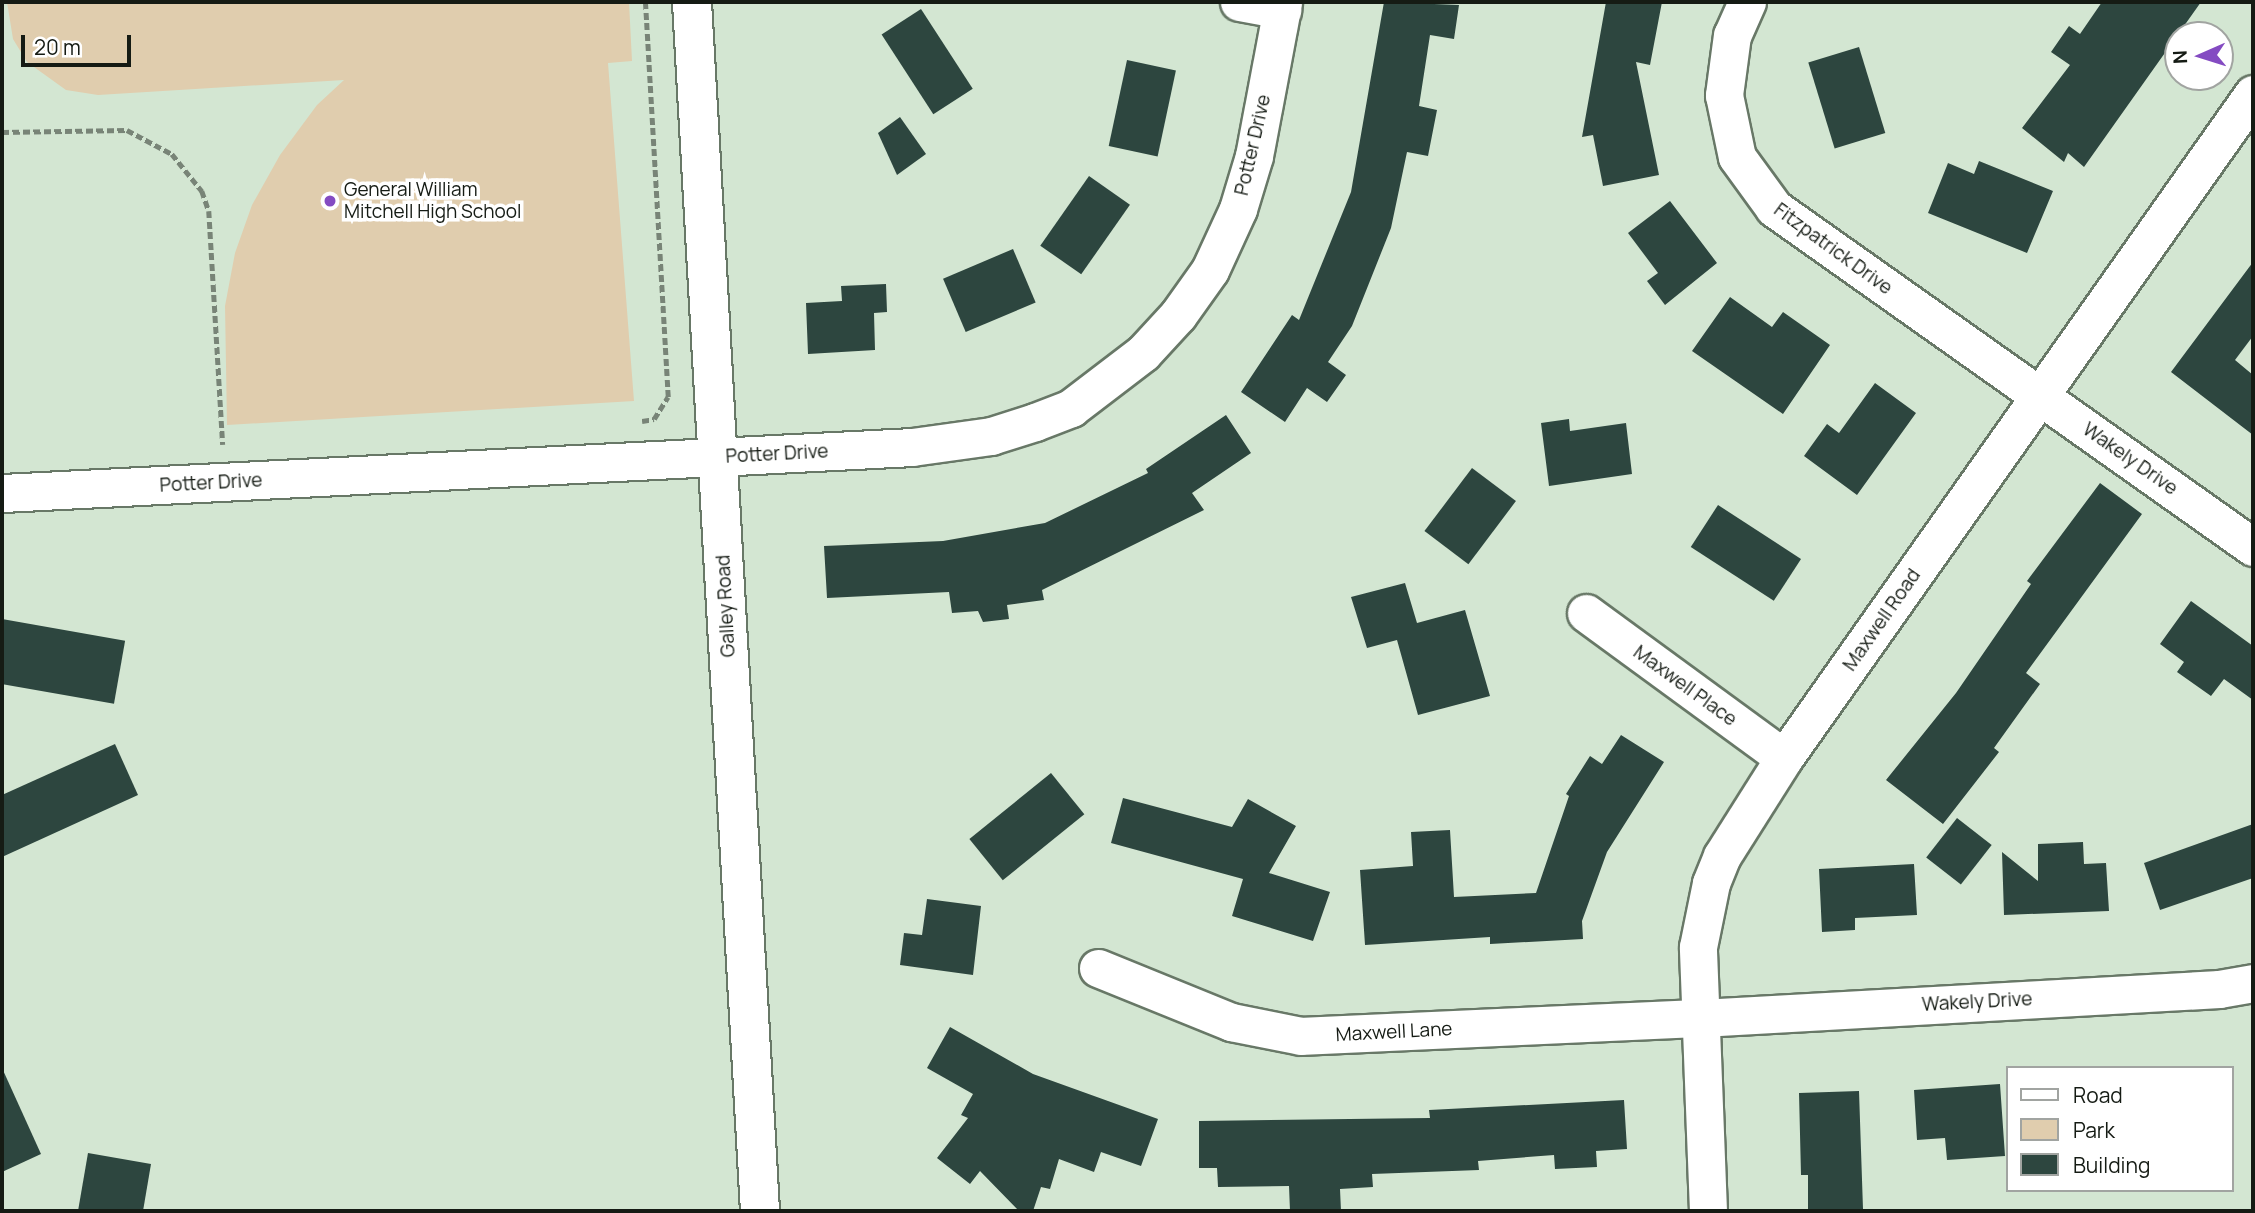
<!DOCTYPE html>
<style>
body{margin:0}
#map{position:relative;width:2255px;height:1213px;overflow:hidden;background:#d3e6d2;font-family:Manrope,sans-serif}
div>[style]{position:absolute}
.green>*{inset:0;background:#e0cdae}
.building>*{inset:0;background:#2d463f;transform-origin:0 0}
.path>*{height:4.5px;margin-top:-2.25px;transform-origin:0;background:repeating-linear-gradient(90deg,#788477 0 7px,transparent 0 10.5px)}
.roads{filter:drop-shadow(2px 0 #687867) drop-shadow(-2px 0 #687867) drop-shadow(0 2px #687867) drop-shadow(0 -2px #687867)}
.minor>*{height:37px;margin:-18.5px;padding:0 18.5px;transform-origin:18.5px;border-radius:18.5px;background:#fff}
.secondary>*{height:38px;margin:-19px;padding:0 19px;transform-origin:19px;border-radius:19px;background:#fff}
.dots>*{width:19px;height:19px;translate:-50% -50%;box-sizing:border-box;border:4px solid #fff;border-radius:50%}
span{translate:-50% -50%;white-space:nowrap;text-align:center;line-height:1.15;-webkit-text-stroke:7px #fff;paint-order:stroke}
.street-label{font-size:19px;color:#151b14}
.poi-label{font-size:19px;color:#151b14}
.left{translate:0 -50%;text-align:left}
.frame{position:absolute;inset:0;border:4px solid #151b14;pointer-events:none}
.legend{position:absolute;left:2006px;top:1066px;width:228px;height:126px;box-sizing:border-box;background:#fff;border:2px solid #a1a4a1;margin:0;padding:9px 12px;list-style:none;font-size:21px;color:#151b14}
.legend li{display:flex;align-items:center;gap:14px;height:35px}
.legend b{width:35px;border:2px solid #a1a4a1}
.north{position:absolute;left:2164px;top:21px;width:70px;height:70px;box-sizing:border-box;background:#fff;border:2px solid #a1a4a1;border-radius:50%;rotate:267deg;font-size:19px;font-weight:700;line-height:28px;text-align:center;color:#151b14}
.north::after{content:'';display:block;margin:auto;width:24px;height:32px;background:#844bc2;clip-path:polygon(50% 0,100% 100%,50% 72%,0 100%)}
.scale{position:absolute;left:21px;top:35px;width:110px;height:32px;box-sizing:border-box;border:4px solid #151b14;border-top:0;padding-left:9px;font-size:21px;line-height:24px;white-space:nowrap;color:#151b14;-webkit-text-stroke:5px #fff;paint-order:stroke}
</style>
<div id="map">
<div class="green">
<div style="clip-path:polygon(7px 2px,629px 2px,632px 61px,608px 63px,634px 401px,227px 425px,225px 306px,235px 253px,252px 205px,280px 155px,317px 105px,344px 80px,98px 95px,66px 90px,27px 62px,13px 39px)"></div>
</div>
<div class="building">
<div style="clip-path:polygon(1384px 2px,1459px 5px,1454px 39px,1430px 35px,1419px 106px,1437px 110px,1428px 156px,1407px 152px,1391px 228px,1352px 326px,1328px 362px,1346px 375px,1327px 402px,1307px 388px,1285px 422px,1241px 392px,1292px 315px,1299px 320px,1351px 192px)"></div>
<div style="clip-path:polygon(1606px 2px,1662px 2px,1650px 65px,1636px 62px,1659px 175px,1603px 186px,1593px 135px,1582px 137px)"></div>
<div style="clip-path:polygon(2102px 2px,2201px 2px,2084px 167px,2068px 153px,2064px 162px,2022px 128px,2070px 65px,2051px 52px,2069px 26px,2080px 34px)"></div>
<div style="left:921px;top:9px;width:95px;height:47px;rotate:57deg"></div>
<div style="left:1859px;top:47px;width:90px;height:53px;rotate:73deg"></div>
<div style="left:1127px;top:60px;width:50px;height:88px;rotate:12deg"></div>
<div style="clip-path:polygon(900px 117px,926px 154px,897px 175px,878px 133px)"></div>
<div style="clip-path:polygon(1979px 161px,2053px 191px,2027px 253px,1928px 213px,1948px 163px,1974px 174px)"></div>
<div style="left:1089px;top:176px;width:50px;height:85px;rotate:35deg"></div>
<div style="clip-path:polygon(1670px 201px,1717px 263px,1665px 305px,1647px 281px,1658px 273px,1628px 233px)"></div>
<div style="left:1013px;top:249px;width:58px;height:76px;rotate:67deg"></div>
<div style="clip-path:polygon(2253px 262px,2253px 336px,2235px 360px,2253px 375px,2253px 435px,2171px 372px)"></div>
<div style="clip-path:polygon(886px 284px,887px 312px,874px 313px,875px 350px,808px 354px,806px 303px,842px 301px,841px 286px)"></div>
<div style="clip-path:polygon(1730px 297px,1772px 327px,1783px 312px,1830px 345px,1783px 414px,1692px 351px)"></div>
<div style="clip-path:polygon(1875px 383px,1916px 413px,1857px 495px,1804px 456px,1827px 424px,1839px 433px)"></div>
<div style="clip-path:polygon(1226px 415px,1251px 453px,1192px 493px,1204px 510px,1042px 590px,1044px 600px,1007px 605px,1009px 619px,983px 622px,978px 611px,952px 613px,949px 592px,827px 598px,824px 546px,943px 541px,1045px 523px,1148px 473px,1146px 469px)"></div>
<div style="clip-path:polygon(1569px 419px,1570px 431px,1626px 423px,1632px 474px,1549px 486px,1541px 423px)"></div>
<div style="left:1472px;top:468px;width:55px;height:79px;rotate:37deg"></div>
<div style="clip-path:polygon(2100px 483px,2142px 514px,2026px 673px,2040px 684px,1994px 748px,1999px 752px,1943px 824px,1886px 780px,1956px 693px,2031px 584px,2027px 581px)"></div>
<div style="left:1718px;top:505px;width:99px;height:50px;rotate:33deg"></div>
<div style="clip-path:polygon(1405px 583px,1417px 623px,1465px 610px,1490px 696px,1418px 715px,1397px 640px,1367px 648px,1351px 597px)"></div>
<div style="clip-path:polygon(2191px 601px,2253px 646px,2253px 700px,2224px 679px,2211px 696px,2177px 672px,2184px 662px,2160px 644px)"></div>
<div style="left:2px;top:619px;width:125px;height:64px;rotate:10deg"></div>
<div style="clip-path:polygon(1621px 735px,1664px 762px,1607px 852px,1582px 921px,1583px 939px,1490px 944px,1490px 937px,1365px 945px,1360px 870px,1413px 866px,1411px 832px,1450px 830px,1454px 897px,1536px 893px,1569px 796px,1566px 794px,1590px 756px,1602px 764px)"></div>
<div style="clip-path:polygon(115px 744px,138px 795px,2px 857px,2px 795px)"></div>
<div style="left:1051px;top:773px;width:53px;height:105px;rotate:51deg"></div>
<div style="clip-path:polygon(1123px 798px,1232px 827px,1248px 799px,1296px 826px,1269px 873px,1330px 892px,1313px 941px,1232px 916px,1243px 879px,1111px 843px)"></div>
<div style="left:1957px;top:818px;width:44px;height:50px;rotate:38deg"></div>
<div style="clip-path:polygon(2253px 824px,2253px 878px,2160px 910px,2144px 863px)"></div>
<div style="clip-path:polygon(2083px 842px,2084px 864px,2106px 863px,2109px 911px,2004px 915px,2002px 852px,2038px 881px,2038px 844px)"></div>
<div style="clip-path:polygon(1914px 864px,1917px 915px,1855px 918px,1855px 930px,1822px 932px,1819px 869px)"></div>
<div style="clip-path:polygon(927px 899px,981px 906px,973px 975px,900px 965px,904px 933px,922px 935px)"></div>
<div style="clip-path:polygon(950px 1027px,1033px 1074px,1158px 1119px,1141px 1166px,1101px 1152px,1094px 1172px,1059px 1159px,1050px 1189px,1041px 1187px,1033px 1211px,1019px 1211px,980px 1171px,970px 1184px,937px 1158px,968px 1118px,961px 1115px,973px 1094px,927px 1068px)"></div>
<div style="clip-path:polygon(2px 1068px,41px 1154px,2px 1172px)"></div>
<div style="clip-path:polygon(2000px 1084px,2005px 1156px,1947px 1160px,1945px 1138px,1917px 1140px,1914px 1090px)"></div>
<div style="clip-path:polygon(1859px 1091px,1863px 1209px,1808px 1210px,1808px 1175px,1801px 1175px,1799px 1093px)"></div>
<div style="clip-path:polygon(1624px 1100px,1627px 1149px,1596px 1151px,1597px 1167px,1555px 1169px,1554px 1155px,1478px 1161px,1479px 1170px,1372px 1174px,1373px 1187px,1340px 1189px,1341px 1211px,1290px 1211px,1289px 1186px,1218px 1187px,1217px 1168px,1199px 1168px,1199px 1121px,1430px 1118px,1429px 1110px)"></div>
<div style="clip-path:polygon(88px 1153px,151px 1164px,143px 1211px,78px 1211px)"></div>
</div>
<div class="path">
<div style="left:2px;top:132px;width:125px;rotate:-0.9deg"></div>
<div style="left:127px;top:130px;width:51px;rotate:28.1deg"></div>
<div style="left:172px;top:154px;width:48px;rotate:51deg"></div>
<div style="left:202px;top:191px;width:21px;rotate:71deg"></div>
<div style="left:209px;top:211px;width:234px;rotate:86.6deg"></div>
<div style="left:642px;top:421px;width:12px;rotate:-9deg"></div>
<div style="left:654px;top:419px;width:26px;rotate:-58deg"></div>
<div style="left:668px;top:397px;width:396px;rotate:-93.3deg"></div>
</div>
<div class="roads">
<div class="minor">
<div style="left:1239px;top:2px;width:44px;rotate:10.5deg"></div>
<div style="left:1747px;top:2px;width:36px;rotate:114deg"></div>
<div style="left:1732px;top:35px;width:61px;rotate:97.6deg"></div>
<div style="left:1724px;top:95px;width:63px;rotate:78.2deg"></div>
<div style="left:1737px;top:157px;width:63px;rotate:54deg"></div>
<div style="left:1774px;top:208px;width:587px;rotate:35.29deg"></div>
<div style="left:2px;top:493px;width:911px;rotate:-2.89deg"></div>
<div style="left:912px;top:447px;width:80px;rotate:-7.9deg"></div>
<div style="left:991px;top:436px;width:46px;rotate:-17.7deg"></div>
<div style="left:1035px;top:422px;width:39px;rotate:-21deg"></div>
<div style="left:1071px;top:408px;width:91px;rotate:-37.4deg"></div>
<div style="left:1143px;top:353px;width:52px;rotate:-47.4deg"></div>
<div style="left:1178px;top:315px;width:55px;rotate:-54.6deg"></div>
<div style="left:1210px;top:270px;width:67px;rotate:-65.3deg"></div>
<div style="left:1238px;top:209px;width:55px;rotate:-73.2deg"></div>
<div style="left:1254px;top:156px;width:157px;rotate:-79.3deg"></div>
<div style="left:1586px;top:613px;width:245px;rotate:36.2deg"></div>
<div style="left:1098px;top:968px;width:144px;rotate:22.1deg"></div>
<div style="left:1231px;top:1022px;width:71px;rotate:11.3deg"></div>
<div style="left:1301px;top:1036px;width:400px;rotate:-2.6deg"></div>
<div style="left:1701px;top:1018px;width:519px;rotate:-3.2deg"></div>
<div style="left:2219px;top:989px;width:35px;rotate:-10deg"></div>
<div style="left:1708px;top:1211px;width:264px;rotate:-92.2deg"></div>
<div style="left:1698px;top:947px;width:65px;rotate:-78.5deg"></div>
<div style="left:1711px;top:883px;width:29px;rotate:-68deg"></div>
<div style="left:1722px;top:856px;width:116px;rotate:-57.7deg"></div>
<div style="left:1784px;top:758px;width:813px;rotate:-54.77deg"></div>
</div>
<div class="secondary">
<div style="left:692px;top:2px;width:1211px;rotate:86.78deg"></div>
</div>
</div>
<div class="dots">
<div style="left:330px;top:201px;background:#844bc2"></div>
</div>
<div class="street-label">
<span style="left:1253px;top:145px;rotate:-77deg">Potter Drive</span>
<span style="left:1833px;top:249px;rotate:36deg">Fitzpatrick Drive</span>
<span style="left:777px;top:454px;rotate:-3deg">Potter Drive</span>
<span style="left:2130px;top:459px;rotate:35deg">Wakely Drive</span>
<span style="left:211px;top:483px;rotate:-3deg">Potter Drive</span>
<span style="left:726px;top:606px;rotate:-93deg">Galley Road</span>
<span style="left:1882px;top:620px;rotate:-55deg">Maxwell Road</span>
<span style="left:1685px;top:686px;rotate:36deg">Maxwell Place</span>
<span style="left:1977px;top:1002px;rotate:-3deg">Wakely Drive</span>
<span style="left:1394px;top:1032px;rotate:-3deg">Maxwell Lane</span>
</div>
<div class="poi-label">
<span class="left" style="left:344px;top:201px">General William<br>Mitchell High School</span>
</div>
<div class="frame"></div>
<ul class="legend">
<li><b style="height:9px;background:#fff"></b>Road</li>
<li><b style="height:19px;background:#e0cdae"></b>Park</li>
<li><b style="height:19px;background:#2d463f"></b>Building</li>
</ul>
<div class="north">N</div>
<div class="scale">20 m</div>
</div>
